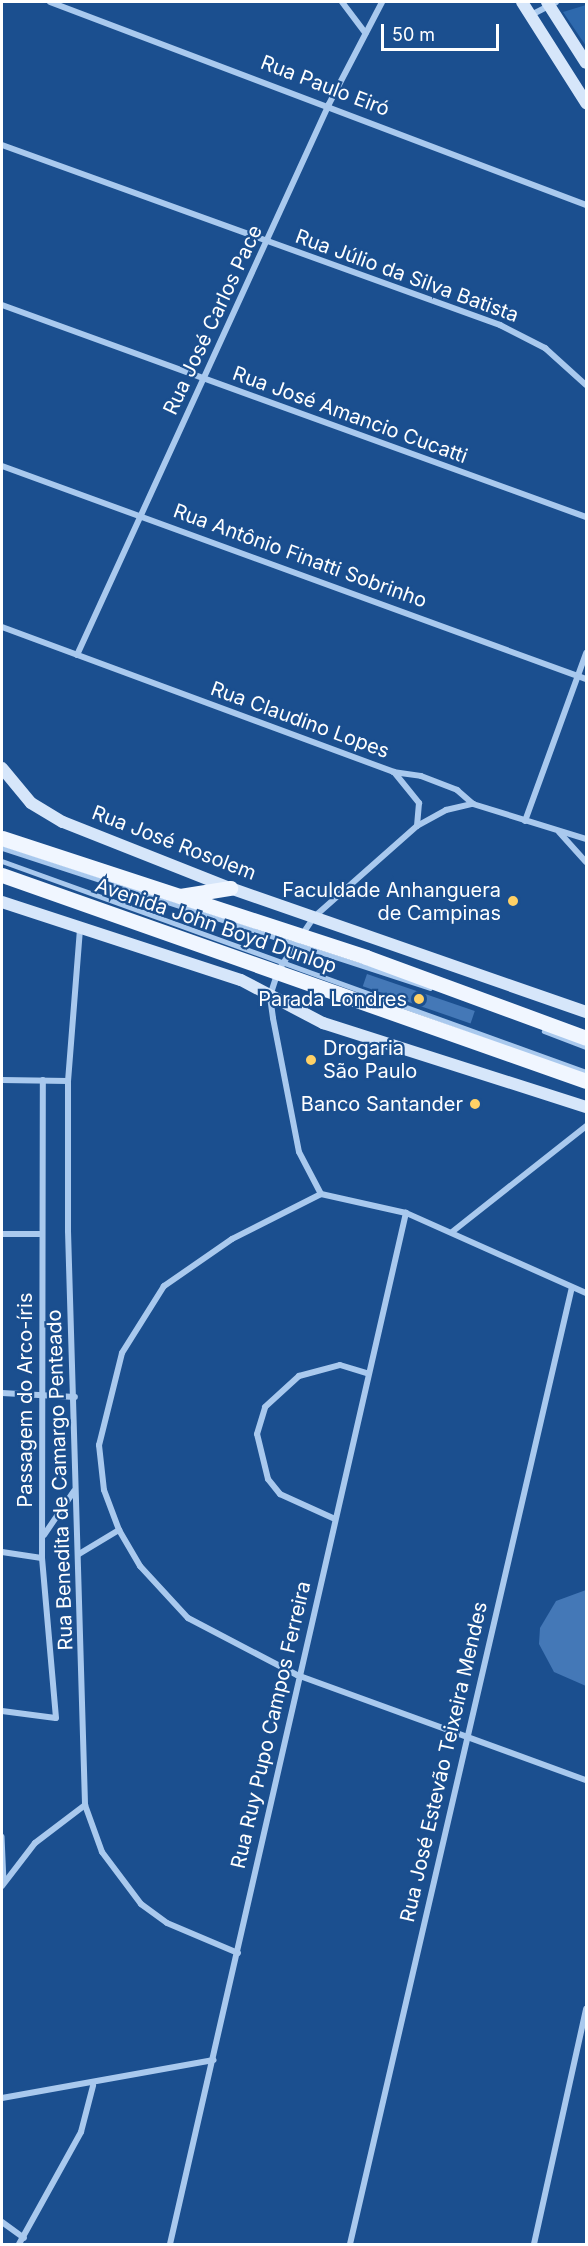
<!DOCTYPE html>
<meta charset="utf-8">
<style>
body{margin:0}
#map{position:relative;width:588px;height:2246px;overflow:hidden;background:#1b4f8f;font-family:Inter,sans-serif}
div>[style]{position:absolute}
.green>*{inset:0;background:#2e69ad}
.building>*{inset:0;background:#4478b7;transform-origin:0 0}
.lane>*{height:4.5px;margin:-2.25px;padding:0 2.25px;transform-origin:2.25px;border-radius:2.25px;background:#a9c9ee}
.street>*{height:6px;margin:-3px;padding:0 3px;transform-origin:3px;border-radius:3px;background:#a9c9ee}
.secondary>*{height:12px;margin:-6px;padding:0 6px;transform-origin:6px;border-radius:6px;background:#d6e6fa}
.primary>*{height:15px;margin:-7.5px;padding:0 7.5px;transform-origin:7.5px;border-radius:7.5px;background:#f0f6ff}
.dots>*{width:16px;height:16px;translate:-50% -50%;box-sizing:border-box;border:3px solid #1b4f8f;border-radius:50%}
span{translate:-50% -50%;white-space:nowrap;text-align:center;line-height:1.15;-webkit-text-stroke:4.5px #1b4f8f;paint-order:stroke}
.street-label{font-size:20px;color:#fff}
.poi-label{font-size:20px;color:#fff}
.right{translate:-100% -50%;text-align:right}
.left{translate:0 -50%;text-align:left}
.frame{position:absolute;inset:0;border:3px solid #fff;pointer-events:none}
.scale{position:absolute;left:381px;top:24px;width:118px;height:27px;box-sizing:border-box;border:3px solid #fff;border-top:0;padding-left:8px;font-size:18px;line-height:21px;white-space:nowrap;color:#fff;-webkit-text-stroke:4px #1b4f8f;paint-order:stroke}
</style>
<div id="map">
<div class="green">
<div style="clip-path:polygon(586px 5px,586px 46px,563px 12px)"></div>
</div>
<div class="building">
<div style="left:367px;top:974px;width:114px;height:13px;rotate:19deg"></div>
<div style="clip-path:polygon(586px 1590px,586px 1686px,554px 1672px,539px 1644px,540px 1628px,556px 1601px)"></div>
</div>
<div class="lane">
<div style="left:2px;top:848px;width:450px;rotate:18.1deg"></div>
<div style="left:2px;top:861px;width:621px;rotate:19.86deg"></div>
<div style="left:544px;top:1031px;width:45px;rotate:20.9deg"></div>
<div style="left:2px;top:1836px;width:46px;rotate:87.5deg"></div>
</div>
<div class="street">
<div style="left:50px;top:2px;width:573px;rotate:20.74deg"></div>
<div style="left:342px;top:2px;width:39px;rotate:53deg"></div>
<div style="left:531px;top:15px;width:28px;rotate:-27deg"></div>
<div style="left:2px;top:145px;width:530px;rotate:19.87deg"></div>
<div style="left:500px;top:325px;width:51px;rotate:27.1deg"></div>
<div style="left:545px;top:348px;width:55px;rotate:42.1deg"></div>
<div style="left:2px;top:305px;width:621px;rotate:19.95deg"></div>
<div style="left:2px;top:466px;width:622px;rotate:20.04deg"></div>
<div style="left:2px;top:627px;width:417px;rotate:20.3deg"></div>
<div style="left:393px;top:772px;width:28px;rotate:8deg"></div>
<div style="left:421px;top:776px;width:39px;rotate:21deg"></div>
<div style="left:457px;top:790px;width:21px;rotate:41deg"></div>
<div style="left:473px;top:804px;width:118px;rotate:17.2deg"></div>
<div style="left:77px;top:655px;width:606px;rotate:-65.42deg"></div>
<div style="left:329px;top:104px;width:115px;rotate:-62.5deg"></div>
<div style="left:394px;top:772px;width:40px;rotate:51deg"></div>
<div style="left:419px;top:803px;width:23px;rotate:95deg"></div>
<div style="left:525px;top:821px;width:179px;rotate:-70deg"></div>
<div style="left:559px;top:832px;width:40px;rotate:48deg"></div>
<div style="left:80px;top:929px;width:152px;rotate:94.5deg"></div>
<div style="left:68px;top:1081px;width:150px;rotate:90deg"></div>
<div style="left:68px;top:1231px;width:574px;rotate:88.3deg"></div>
<div style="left:85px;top:1805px;width:50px;rotate:70.1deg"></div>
<div style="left:102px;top:1852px;width:65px;rotate:53.1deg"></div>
<div style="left:141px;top:1904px;width:32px;rotate:36deg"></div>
<div style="left:167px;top:1923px;width:77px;rotate:22.9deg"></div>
<div style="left:2px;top:1080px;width:66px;rotate:0.9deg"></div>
<div style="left:321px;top:1194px;width:47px;rotate:-117.6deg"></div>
<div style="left:299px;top:1152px;width:136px;rotate:-101deg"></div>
<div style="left:273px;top:1018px;width:22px;rotate:-98deg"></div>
<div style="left:270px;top:996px;width:26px;rotate:-72deg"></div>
<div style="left:278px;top:971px;width:65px;rotate:-56.3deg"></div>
<div style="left:314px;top:917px;width:137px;rotate:-41.5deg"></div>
<div style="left:417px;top:826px;width:33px;rotate:-29deg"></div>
<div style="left:446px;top:810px;width:28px;rotate:-13deg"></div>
<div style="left:452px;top:1232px;width:171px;rotate:-38.3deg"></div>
<div style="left:2px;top:1234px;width:38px"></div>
<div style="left:586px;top:1293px;width:197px;rotate:-156deg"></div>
<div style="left:406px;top:1213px;width:87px;rotate:-167.4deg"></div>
<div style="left:321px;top:1194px;width:100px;rotate:153.2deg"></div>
<div style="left:232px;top:1239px;width:83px;rotate:145.3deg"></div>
<div style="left:164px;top:1286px;width:79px;rotate:122.1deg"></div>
<div style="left:122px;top:1353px;width:95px;rotate:104deg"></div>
<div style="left:99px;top:1445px;width:45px;rotate:83.7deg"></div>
<div style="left:104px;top:1490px;width:43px;rotate:69.4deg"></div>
<div style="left:119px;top:1530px;width:42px;rotate:59.7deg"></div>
<div style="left:140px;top:1566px;width:71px;rotate:47.3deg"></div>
<div style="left:188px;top:1618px;width:123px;rotate:27.6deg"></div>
<div style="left:297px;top:1675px;width:307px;rotate:20deg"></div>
<div style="left:2px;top:1393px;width:73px;rotate:3.1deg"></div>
<div style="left:335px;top:1519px;width:60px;rotate:-155.6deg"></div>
<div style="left:280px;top:1494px;width:19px;rotate:-129deg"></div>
<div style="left:268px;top:1479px;width:46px;rotate:-103.7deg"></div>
<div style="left:257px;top:1434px;width:28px;rotate:-73deg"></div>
<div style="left:265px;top:1407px;width:46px;rotate:-42.4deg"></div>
<div style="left:299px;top:1376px;width:42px;rotate:-15deg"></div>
<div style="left:340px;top:1365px;width:28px;rotate:17deg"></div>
<div style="left:44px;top:1535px;width:53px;rotate:-55.7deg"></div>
<div style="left:2px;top:1552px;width:40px;rotate:8.5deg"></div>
<div style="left:79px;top:1554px;width:47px;rotate:-31deg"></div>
<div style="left:2px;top:1711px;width:54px;rotate:7.4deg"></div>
<div style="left:56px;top:1718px;width:161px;rotate:-95deg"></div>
<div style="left:42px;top:1558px;width:478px;rotate:-89.9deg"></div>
<div style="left:2px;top:1886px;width:54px;rotate:-52.5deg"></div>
<div style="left:35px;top:1843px;width:63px;rotate:-37.2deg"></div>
<div style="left:2px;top:2098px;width:215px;rotate:-10.2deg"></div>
<div style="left:2px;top:2222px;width:27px;rotate:36deg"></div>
<div style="left:19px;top:2244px;width:128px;rotate:-61deg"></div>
<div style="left:81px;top:2132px;width:48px;rotate:-75.4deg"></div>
<div style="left:170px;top:2244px;width:1058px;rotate:-77.11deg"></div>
<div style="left:350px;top:2244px;width:982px;rotate:-76.94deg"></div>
<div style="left:534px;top:2244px;width:241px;rotate:-77.5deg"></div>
</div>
<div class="secondary">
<div style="left:522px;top:2px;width:120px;rotate:57.6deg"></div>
<div style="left:547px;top:2px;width:72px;rotate:57.4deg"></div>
<div style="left:2px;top:768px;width:45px;rotate:50.4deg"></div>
<div style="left:31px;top:803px;width:37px;rotate:31deg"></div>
<div style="left:63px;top:822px;width:180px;rotate:21.6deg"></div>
<div style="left:230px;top:888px;width:377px;rotate:19.2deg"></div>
<div style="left:2px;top:902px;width:251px;rotate:18.1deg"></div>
<div style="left:241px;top:980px;width:93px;rotate:27.7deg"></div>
<div style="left:323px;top:1023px;width:276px;rotate:17.7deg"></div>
</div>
<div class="primary">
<div style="left:2px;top:838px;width:383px;rotate:18.1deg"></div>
<div style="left:366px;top:957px;width:234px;rotate:20.2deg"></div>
<div style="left:2px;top:875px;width:619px;rotate:19.43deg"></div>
<div style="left:180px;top:896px;width:51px;rotate:-9.1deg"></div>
</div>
<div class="dots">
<div style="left:513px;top:901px;background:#ffd166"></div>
<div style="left:419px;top:999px;background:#ffd166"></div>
<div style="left:311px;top:1060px;background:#ffd166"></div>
<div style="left:475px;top:1104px;background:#ffd166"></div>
</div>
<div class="street-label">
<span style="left:325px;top:86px;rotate:21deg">Rua Paulo Eiró</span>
<span style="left:407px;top:276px;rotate:20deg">Rua Júlio da Silva Batista</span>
<span style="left:213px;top:320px;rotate:-65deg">Rua José Carlos Pace</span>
<span style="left:350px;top:415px;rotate:20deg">Rua José Amancio Cucatti</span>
<span style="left:300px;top:556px;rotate:20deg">Rua Antônio Finatti Sobrinho</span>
<span style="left:300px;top:720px;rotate:20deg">Rua Claudino Lopes</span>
<span style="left:174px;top:843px;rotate:21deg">Rua José Rosolem</span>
<span style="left:216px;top:926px;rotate:19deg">Avenida John Boyd Dunlop</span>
<span style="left:25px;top:1400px;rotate:-90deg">Passagem do Arco-íris</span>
<span style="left:60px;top:1480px;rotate:-92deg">Rua Benedita de Camargo Penteado</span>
<span style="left:271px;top:1725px;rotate:-77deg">Rua Ruy Pupo Campos Ferreira</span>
<span style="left:444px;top:1762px;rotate:-77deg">Rua José Estevão Teixeira Mendes</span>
</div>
<div class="poi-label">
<span class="right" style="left:501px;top:902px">Faculdade Anhanguera<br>de Campinas</span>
<span class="right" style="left:407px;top:999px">Parada Londres</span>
<span class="left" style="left:323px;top:1060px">Drogaria<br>São Paulo</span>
<span class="right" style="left:463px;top:1104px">Banco Santander</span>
</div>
<div class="frame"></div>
<div class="scale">50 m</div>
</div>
